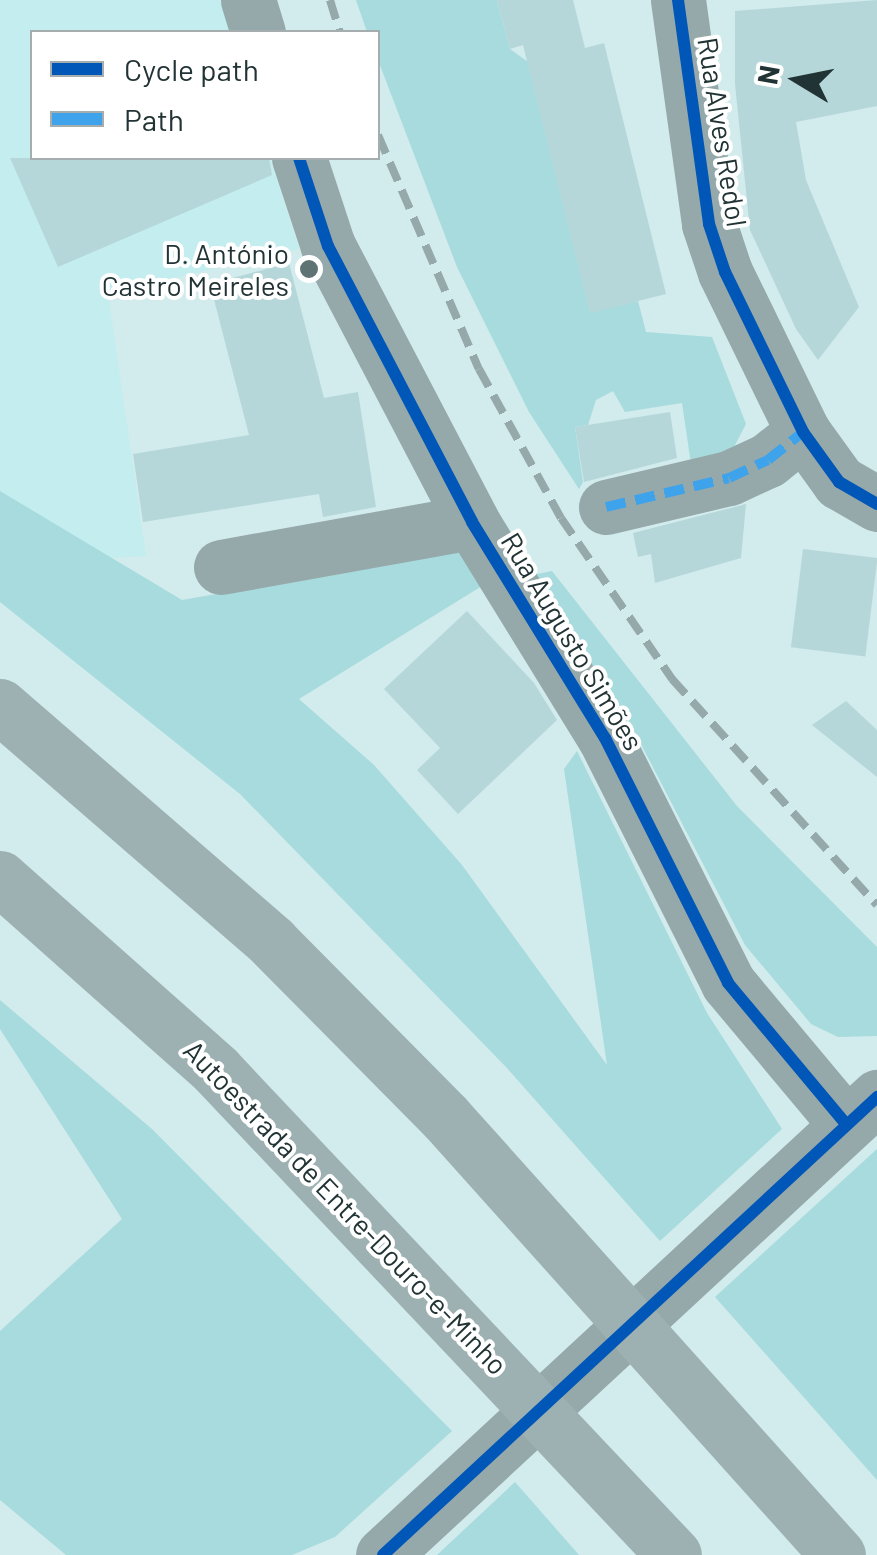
<!DOCTYPE html>
<meta charset="utf-8">
<style>
body{margin:0}
#map{position:relative;width:877px;height:1555px;overflow:hidden;background:#d2ebec;font-family:Barlow,sans-serif}
div>[style]{position:absolute}
.built>*{inset:0;background:#c3edef}
.green>*{inset:0;background:#a8dbde}
.building>*{inset:0;background:#b6d7d9;transform-origin:0 0}
.minor>*{height:55px;margin:-27.5px;padding:0 27.5px;transform-origin:27.5px;border-radius:27.5px;background:#96a9aa}
.highway>*{height:55px;margin:-27.5px;padding:0 27.5px;transform-origin:27.5px;border-radius:27.5px;background:#9db1b2}
.rail>*{height:8px;margin-top:-4px;transform-origin:0;background:repeating-linear-gradient(90deg,#96a9aa 0 20px,transparent 0 30px)}
.quiet>*{height:10px;margin-top:-5px;transform-origin:0;background:repeating-linear-gradient(90deg,#3ea3eb 0 20px,transparent 0 30px)}
.cycleway>*{height:12px;margin:-6px;padding:0 6px;transform-origin:6px;border-radius:6px;background:#0057b8}
.dots>*{width:28px;height:28px;translate:-50% -50%;box-sizing:border-box;border:5px solid #fff;border-radius:50%}
span{translate:-50% -50%;white-space:nowrap;text-align:center;line-height:1.15;-webkit-text-stroke:8px #fff;paint-order:stroke}
.street-label{font-size:28px;color:#213334}
.poi-label{font-size:28px;color:#213334}
.right{translate:-100% -50%;text-align:right}
.legend{position:absolute;left:30px;top:30px;width:350px;height:130px;box-sizing:border-box;background:#fff;border:2px solid #a6adae;margin:0;padding:12px 18px;list-style:none;font-size:30px;color:#213334}
.legend li{display:flex;align-items:center;gap:20px;height:50px}
.legend b{width:50px;border:2px solid #a6adae}
.north{position:absolute;left:747px;top:30px;width:100px;height:100px;-webkit-text-stroke:8px #fff;paint-order:stroke;rotate:280deg;font-size:28px;font-weight:700;line-height:40px;text-align:center;color:#213334}
.north::after{content:'';display:block;margin:auto;width:35px;height:45px;background:#213334;clip-path:polygon(50% 0,100% 100%,50% 72%,0 100%)}
</style>
<div id="map">
<div class="built">
<div style="clip-path:polygon(0 0,220px 0,231px 32px,32px 32px,32px 158px,270px 158px,299px 249px,108px 293px,146px 556px,107px 558px,0 491px)"></div>
</div>
<div class="green">
<div style="clip-path:polygon(356px 0,497px 0,510px 49px,528px 62px,590px 312px,638px 301px,646px 332px,712px 337px,746px 424px,733px 449px,691px 464px,682px 403px,625px 412px,613px 391px,596px 400px,588px 425px,575px 427px,583px 482px,579px 489px,529px 412px,457px 267px,378px 60px,378px 32px,367px 32px)"></div>
<div style="clip-path:polygon(0 491px,182px 600px,468px 550px,482px 586px,299px 699px,374px 765px,462px 865px,607px 1065px,564px 769px,577px 751px,707px 1013px,782px 1129px,660px 1241px,506px 1067px,240px 794px,0 602px)"></div>
<div style="clip-path:polygon(552px 571px,737px 806px,877px 947px,877px 1036px,838px 1037px,811px 1024px,745px 945px,627px 717px,532px 575px)"></div>
<div style="clip-path:polygon(0 1000px,152px 1129px,452px 1431px,335px 1537px,292px 1555px,66px 1555px,0 1500px,0 1331px,122px 1219px,0 1029px)"></div>
<div style="clip-path:polygon(877px 1149px,877px 1480px,715px 1297px)"></div>
<div style="clip-path:polygon(515px 1482px,579px 1555px,437px 1555px)"></div>
</div>
<div class="building">
<div style="clip-path:polygon(497px 0,573px 0,585px 48px,604px 43px,666px 294px,590px 313px,523px 45px,510px 49px)"></div>
<div style="clip-path:polygon(877px 0,877px 106px,796px 122px,806px 180px,859px 307px,818px 360px,796px 329px,750px 230px,735px 84px,735px 11px)"></div>
<div style="clip-path:polygon(10px 158px,269px 158px,272px 175px,58px 267px)"></div>
<div style="clip-path:polygon(289px 263px,324px 398px,358px 392px,376px 507px,323px 517px,319px 494px,143px 522px,133px 454px,249px 435px,210px 284px)"></div>
<div style="clip-path:polygon(670px 412px,677px 458px,584px 482px,575px 427px)"></div>
<div style="clip-path:polygon(746px 504px,741px 558px,655px 583px,651px 554px,638px 557px,633px 533px)"></div>
<div style="left:803px;top:549px;width:75px;height:99px;rotate:7deg"></div>
<div style="clip-path:polygon(467px 611px,534px 683px,557px 720px,458px 814px,417px 770px,440px 748px,384px 689px)"></div>
<div style="clip-path:polygon(846px 701px,877px 730px,877px 777px,812px 725px)"></div>
</div>
<div class="minor">
<div style="left:248px;top:0;width:34px;rotate:73deg"></div>
<div style="left:678px;top:0;width:226px;rotate:82.1deg"></div>
<div style="left:709px;top:224px;width:51px;rotate:71.6deg"></div>
<div style="left:725px;top:272px;width:178px;rotate:64deg"></div>
<div style="left:803px;top:432px;width:62px;rotate:54.2deg"></div>
<div style="left:839px;top:482px;width:44px;rotate:30.1deg"></div>
<div style="left:299px;top:158px;width:93px;rotate:71.8deg"></div>
<div style="left:328px;top:246px;width:311px;rotate:62.4deg"></div>
<div style="left:472px;top:522px;width:254px;rotate:58.4deg"></div>
<div style="left:605px;top:738px;width:274px;rotate:63.3deg"></div>
<div style="left:728px;top:983px;width:184px;rotate:50.1deg"></div>
<div style="left:606px;top:507px;width:126px;rotate:-13.3deg"></div>
<div style="left:729px;top:478px;width:43px;rotate:-24.8deg"></div>
<div style="left:768px;top:460px;width:45px;rotate:-38.7deg"></div>
<div style="left:221px;top:567px;width:255px;rotate:-10.2deg"></div>
<div style="left:383px;top:1555px;width:674px;rotate:-42.83deg"></div>
</div>
<div class="highway">
<div style="left:0;top:706px;width:360px;rotate:40.9deg"></div>
<div style="left:272px;top:942px;width:247px;rotate:45.3deg"></div>
<div style="left:446px;top:1118px;width:587px;rotate:48.11deg"></div>
<div style="left:0;top:878px;width:289px;rotate:41.6deg"></div>
<div style="left:216px;top:1070px;width:667px;rotate:46.64deg"></div>
</div>
<div class="rail">
<div style="left:330px;top:0;width:34px;rotate:73deg"></div>
<div style="left:378px;top:135px;width:255px;rotate:66.7deg"></div>
<div style="left:479px;top:369px;width:170px;rotate:61.2deg"></div>
<div style="left:561px;top:518px;width:196px;rotate:55.4deg"></div>
<div style="left:672px;top:679px;width:305px;rotate:47.8deg"></div>
</div>
<div class="quiet">
<div style="left:606px;top:507px;width:126px;rotate:-13.3deg"></div>
<div style="left:729px;top:478px;width:43px;rotate:-24.8deg"></div>
<div style="left:768px;top:460px;width:45px;rotate:-38.7deg"></div>
</div>
<div class="cycleway">
<div style="left:678px;top:0;width:226px;rotate:82.1deg"></div>
<div style="left:709px;top:224px;width:51px;rotate:71.6deg"></div>
<div style="left:725px;top:272px;width:178px;rotate:64deg"></div>
<div style="left:803px;top:432px;width:62px;rotate:54.2deg"></div>
<div style="left:839px;top:482px;width:44px;rotate:30.1deg"></div>
<div style="left:299px;top:158px;width:93px;rotate:71.8deg"></div>
<div style="left:328px;top:246px;width:311px;rotate:62.4deg"></div>
<div style="left:472px;top:522px;width:254px;rotate:58.4deg"></div>
<div style="left:605px;top:738px;width:274px;rotate:63.3deg"></div>
<div style="left:728px;top:983px;width:184px;rotate:50.1deg"></div>
<div style="left:383px;top:1555px;width:674px;rotate:-42.83deg"></div>
</div>
<div class="dots">
<div style="left:309px;top:269px;background:#5f7374"></div>
</div>
<div class="street-label">
<span style="left:723px;top:132px;rotate:81deg">Rua Alves Redol</span>
<span style="left:573px;top:641px;rotate:59deg">Rua Augusto Simões</span>
<span style="left:346px;top:1207px;rotate:46deg">Autoestrada de Entre-Douro-e-Minho</span>
</div>
<div class="poi-label">
<span class="right" style="left:289px;top:269px">D. António<br>Castro Meireles</span>
</div>
<ul class="legend">
<li><b style="height:12px;background:#0057b8"></b>Cycle path</li>
<li><b style="height:12px;background:#3ea3eb"></b>Path</li>
</ul>
<div class="north">N</div>
</div>
